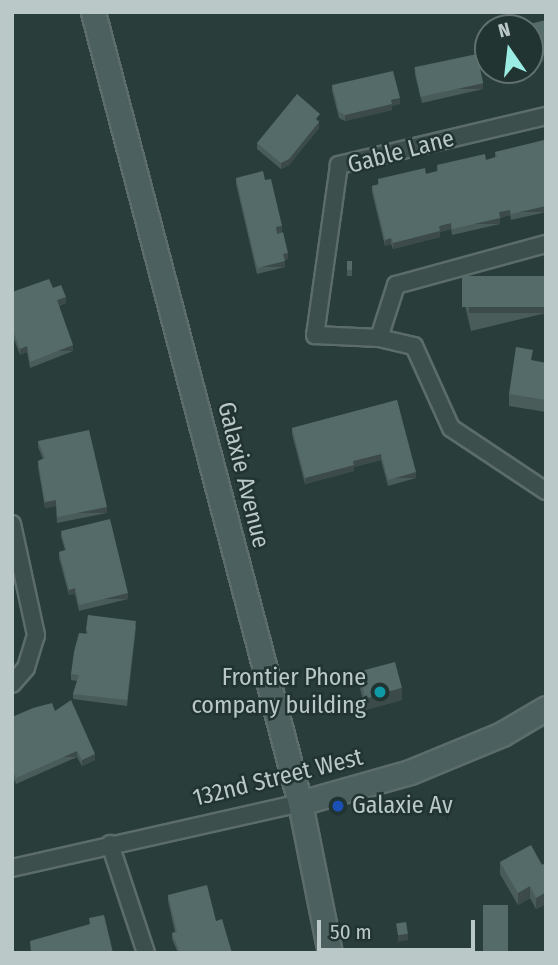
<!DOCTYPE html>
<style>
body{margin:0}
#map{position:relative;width:558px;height:965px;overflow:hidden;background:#293e3b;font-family:"Fira Sans Condensed",sans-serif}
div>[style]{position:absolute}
.roads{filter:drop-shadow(2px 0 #5b6c6a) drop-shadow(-2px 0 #5b6c6a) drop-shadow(0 2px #5b6c6a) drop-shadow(0 -2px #5b6c6a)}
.street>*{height:16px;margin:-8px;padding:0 8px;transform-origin:8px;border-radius:8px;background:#3d4f4c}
.secondary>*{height:23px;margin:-11.5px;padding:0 11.5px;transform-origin:11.5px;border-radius:11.5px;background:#4c615f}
.wall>*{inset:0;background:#495c5a;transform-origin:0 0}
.shaded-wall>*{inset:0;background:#3c4b4a;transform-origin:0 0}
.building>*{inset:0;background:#556b69;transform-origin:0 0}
.dots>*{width:19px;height:19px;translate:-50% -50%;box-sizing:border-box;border:4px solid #223431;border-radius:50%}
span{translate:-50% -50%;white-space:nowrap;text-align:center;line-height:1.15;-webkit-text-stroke:5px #223431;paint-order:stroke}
.street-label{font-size:24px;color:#bac9c7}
.poi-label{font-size:24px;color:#bac9c7}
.right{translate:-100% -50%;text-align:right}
.left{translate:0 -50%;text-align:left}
.frame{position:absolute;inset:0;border:14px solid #bac9c7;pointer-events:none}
.north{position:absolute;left:474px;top:14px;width:70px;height:70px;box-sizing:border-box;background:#223431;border:2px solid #5f706d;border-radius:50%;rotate:346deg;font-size:19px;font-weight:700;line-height:28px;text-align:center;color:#bac9c7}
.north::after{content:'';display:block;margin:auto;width:24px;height:32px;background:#9bece2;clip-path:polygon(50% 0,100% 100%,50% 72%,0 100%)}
.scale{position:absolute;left:317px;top:920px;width:158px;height:32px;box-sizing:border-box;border:4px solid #bac9c7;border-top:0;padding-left:9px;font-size:21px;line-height:24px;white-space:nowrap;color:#bac9c7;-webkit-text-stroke:5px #223431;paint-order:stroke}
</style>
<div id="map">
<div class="roads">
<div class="street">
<div style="left:546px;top:116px;width:213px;rotate:166.7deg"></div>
<div style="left:339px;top:165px;width:172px;rotate:98deg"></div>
<div style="left:315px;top:335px;width:64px;rotate:2.7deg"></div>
<div style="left:379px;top:338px;width:36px;rotate:13deg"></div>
<div style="left:414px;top:346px;width:90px;rotate:65.7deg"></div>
<div style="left:451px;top:428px;width:114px;rotate:33.6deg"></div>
<div style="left:379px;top:338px;width:56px;rotate:-72.2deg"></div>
<div style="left:396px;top:285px;width:156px;rotate:-15.3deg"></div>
<div style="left:12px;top:524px;width:114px;rotate:77.8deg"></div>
<div style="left:36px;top:635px;width:34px;rotate:107deg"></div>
<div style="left:26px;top:668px;width:21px;rotate:131deg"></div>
<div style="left:110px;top:844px;width:115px;rotate:71.7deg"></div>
<div style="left:12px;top:868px;width:295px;rotate:-12.7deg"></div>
</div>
<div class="secondary">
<div style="left:93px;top:12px;width:818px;rotate:75.33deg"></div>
<div style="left:300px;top:803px;width:153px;rotate:78.7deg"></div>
<div style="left:300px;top:803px;width:114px;rotate:-15.7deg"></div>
<div style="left:410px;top:772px;width:100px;rotate:-22.4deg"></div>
<div style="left:502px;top:734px;width:51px;rotate:-30.6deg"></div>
</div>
</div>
<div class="wall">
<div style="clip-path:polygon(415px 69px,483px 89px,422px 103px,415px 75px)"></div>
<div style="clip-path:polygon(332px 85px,400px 104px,392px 106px,392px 110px,345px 121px,339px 118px,332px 91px)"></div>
<div style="clip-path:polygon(320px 120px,319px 121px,319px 128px,289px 165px,281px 169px,257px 149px,257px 143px)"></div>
<div style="clip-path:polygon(546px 145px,546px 212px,511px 220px,510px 215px,500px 218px,500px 224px,452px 235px,451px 229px,440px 232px,440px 237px,393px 249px,391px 244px,385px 246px,372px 192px,372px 186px,378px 185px,378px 179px,426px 174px,437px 171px,437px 165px,486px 160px,495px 157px,495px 152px)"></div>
<div style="clip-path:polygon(236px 178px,282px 232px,277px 233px,288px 259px,284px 260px,285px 267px,257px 274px,236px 184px)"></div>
<div style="left:347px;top:261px;width:5px;height:15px"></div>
<div style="clip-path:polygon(546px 276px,546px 313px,471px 331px,464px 301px,464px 295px)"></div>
<div style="clip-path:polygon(53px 288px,66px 303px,59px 306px,73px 351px,30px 368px,27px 352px,20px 355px,12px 334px,12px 292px)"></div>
<div style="clip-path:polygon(533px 361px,546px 363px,546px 412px,509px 406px,509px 394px)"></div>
<div style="clip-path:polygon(397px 400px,416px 478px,388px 486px,381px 460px,354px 467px,354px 471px,305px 484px,292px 434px,292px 428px)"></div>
<div style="clip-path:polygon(38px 441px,107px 513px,57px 523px,56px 506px,45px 508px,38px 467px,38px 461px,43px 459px,38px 447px)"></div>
<div style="clip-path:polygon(61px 531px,128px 599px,79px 611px,75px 594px,69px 595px,59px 558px,59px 552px,65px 550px,61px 537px)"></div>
<div style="clip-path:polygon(88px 615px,136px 627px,127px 706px,73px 699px,73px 694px,77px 681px,71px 680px,71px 674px,86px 634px)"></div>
<div style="clip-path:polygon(359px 673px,402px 700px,365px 710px,359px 684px)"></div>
<div style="clip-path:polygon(55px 711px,95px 760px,82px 766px,77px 757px,16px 784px,12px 775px,12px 717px)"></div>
<div style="clip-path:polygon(500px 862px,542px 865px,546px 863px,546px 904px,536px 909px,530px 898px,518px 905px,500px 874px)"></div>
<div style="clip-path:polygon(168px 895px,216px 921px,232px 953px,178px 953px,172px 939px,172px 933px,175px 932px,168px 901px)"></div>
</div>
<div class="shaded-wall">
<div style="clip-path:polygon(546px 55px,546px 61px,530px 65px,530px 59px)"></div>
<div style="left:483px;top:83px;width:6px;height:63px;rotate:90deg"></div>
<div style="clip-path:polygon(400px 98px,400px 104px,392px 106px,392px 110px,345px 121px,345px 115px)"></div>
<div style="clip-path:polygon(319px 122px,319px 128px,289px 165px,281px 169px,281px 163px)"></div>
<div style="left:546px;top:206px;width:6px;height:36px;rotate:90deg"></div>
<div style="clip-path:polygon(510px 210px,510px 215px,499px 218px,499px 212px)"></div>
<div style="left:500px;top:218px;width:6px;height:49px;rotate:90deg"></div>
<div style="clip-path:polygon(451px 223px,451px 229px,440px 232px,440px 237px,393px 249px,393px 243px,439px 226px)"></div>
<div style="clip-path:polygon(282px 226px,282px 232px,276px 233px,276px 227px)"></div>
<div style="clip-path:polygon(391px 238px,391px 244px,385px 246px,385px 240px)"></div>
<div style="clip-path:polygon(288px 253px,288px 259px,283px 260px,283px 254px)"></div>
<div style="left:285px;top:261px;width:6px;height:29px;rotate:90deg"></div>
<div style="clip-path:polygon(66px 297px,66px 303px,57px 306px,57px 300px)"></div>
<div style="left:546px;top:307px;width:6px;height:77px;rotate:90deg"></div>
<div style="left:73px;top:345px;width:6px;height:46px;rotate:90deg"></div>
<div style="clip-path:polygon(27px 346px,27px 352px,20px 355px,20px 349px)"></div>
<div style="clip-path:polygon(381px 454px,381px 460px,354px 467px,354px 471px,305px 484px,305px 478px,353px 461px)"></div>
<div style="left:416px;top:472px;width:6px;height:29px;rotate:90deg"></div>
<div style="clip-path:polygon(56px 500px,56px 506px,45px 508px,45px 502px)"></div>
<div style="left:107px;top:507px;width:6px;height:51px;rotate:90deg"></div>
<div style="clip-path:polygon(75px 588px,75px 594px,69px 595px,69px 590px)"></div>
<div style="left:128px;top:593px;width:6px;height:50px;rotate:90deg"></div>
<div style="clip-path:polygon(402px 688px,402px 700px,365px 710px,365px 699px)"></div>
<div style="left:77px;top:751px;width:6px;height:67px;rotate:90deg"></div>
<div style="clip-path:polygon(95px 754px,95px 760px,82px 766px,82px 760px)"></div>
<div style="clip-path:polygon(530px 886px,530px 898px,518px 905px,518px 893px)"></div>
<div style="clip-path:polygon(546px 892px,546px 904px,536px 909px,536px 898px)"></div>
<div style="clip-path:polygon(408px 934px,408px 940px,398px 942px,398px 936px)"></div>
</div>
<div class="building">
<div style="clip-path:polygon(546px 20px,546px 55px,530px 59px,530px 28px,513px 28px)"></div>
<div style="left:477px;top:54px;width:30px;height:64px;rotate:78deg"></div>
<div style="clip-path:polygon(393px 71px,400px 98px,391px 100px,392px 104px,345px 115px,339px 112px,332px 85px)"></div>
<div style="clip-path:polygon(297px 94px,320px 114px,316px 119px,319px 122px,289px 159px,281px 163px,257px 143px)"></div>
<div style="clip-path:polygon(544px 140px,545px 145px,546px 145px,546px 206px,511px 214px,510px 210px,499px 212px,500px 218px,452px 229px,451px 223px,439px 226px,440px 231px,393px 243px,391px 238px,385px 240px,372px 186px,379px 184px,378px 179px,425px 168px,426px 174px,438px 171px,437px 165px,485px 154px,486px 160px,497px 157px,495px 152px)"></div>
<div style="clip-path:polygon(263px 171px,265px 180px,271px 179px,282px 226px,276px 227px,277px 234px,283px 232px,288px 253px,283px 254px,285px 261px,257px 268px,236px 178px)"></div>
<div style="left:347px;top:261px;width:5px;height:9px"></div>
<div style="left:546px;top:276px;width:31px;height:84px;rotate:90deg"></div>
<div style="clip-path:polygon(49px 279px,53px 288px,61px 285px,66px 297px,57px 300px,73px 345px,30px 362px,27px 346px,20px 349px,12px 328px,12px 305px,14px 304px,12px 304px,12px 292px)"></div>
<div style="clip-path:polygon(516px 347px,533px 350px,531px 360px,546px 363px,546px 400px,509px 394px)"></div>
<div style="clip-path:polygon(397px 400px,416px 472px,388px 480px,381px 454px,353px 461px,354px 465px,305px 478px,292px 428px)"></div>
<div style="clip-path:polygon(89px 430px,107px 507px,57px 517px,56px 500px,45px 502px,38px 461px,45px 458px,38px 441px)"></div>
<div style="clip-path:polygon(110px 519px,128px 593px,79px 605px,75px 588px,69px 590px,59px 552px,66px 550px,61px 531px)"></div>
<div style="clip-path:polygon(88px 615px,136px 621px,127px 700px,73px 694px,79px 675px,71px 674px,74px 652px,79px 633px,89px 634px,86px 630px)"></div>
<div style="left:395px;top:662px;width:27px;height:38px;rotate:75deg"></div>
<div style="clip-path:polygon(71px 700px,95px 754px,82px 760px,77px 751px,16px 778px,12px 769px,12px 725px,15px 726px,12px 717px,33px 708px,52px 703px,55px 711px)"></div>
<div style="clip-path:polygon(531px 845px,542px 865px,546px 863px,546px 892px,536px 898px,530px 886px,518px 893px,500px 862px)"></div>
<div style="clip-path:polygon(207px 885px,216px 921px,222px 919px,232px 953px,180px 953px,172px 933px,177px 932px,168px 895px)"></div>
<div style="left:483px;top:905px;width:25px;height:48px"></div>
<div style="clip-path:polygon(104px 915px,113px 953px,31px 953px,30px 941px,90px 924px,89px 918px)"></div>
<div style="left:406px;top:922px;width:12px;height:10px;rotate:81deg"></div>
</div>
<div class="dots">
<div style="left:380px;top:692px;background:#0f9aa8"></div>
<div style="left:338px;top:806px;background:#1a4fb4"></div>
</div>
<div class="street-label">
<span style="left:401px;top:152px;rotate:-15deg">Gable Lane</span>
<span style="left:243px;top:475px;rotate:76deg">Galaxie Avenue</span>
<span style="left:278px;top:778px;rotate:-14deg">132nd Street West</span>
</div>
<div class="poi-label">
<span class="right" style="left:366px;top:692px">Frontier Phone<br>company building</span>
<span class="left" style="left:352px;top:806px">Galaxie Av</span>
</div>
<div class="frame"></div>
<div class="north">N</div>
<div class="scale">50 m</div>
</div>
